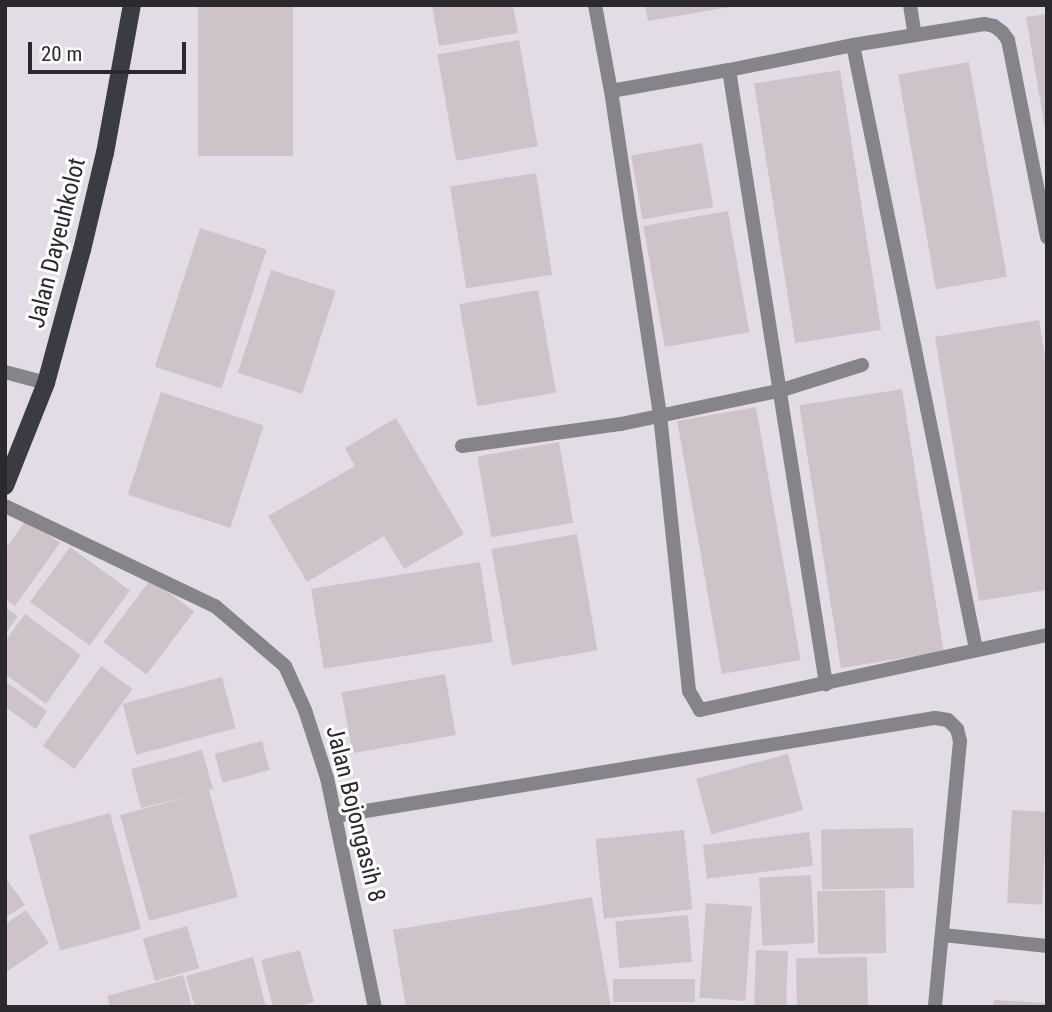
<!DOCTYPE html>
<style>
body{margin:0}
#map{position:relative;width:1052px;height:1012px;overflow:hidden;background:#e3dce7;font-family:"Roboto Condensed",sans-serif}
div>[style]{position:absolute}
.building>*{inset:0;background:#cfc3ca;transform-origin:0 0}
.lane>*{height:14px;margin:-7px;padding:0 7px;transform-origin:7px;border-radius:7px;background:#848489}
.street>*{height:14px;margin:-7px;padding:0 7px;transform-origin:7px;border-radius:7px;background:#848489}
.primary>*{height:18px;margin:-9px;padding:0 9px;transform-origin:9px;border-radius:9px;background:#3b3b44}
span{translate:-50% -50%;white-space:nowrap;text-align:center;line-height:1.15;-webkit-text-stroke:6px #fff;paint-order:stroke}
.street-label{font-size:24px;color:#2b292d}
.frame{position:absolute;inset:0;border:7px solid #2b292d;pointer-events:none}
.scale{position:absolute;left:28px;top:42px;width:158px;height:32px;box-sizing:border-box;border:4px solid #2b292d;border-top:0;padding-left:9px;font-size:21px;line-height:24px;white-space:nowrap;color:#2b292d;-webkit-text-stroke:5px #fff;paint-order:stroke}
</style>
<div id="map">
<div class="building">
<div style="left:198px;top:5px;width:95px;height:151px"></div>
<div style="clip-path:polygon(432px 5px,513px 5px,518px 33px,439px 46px)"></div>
<div style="clip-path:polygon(645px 5px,730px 5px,730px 7px,648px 21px)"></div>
<div style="clip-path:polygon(1047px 14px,1047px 129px,1045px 129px,1026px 17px)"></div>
<div style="left:519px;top:40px;width:108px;height:83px;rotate:80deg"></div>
<div style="left:969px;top:62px;width:218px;height:72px;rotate:80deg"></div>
<div style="left:840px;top:70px;width:263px;height:87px;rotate:81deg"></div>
<div style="left:702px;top:143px;width:65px;height:72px;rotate:80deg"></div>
<div style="left:536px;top:173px;width:103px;height:87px;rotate:81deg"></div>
<div style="left:728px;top:211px;width:123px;height:86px;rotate:80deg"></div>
<div style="left:200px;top:228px;width:70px;height:146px;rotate:18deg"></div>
<div style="left:271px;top:270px;width:68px;height:108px;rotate:18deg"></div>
<div style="left:538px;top:290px;width:104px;height:80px;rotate:80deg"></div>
<div style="clip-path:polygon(1039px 320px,1047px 369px,1047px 590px,979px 601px,935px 337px)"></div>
<div style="left:902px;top:389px;width:266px;height:104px;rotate:81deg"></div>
<div style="left:161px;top:392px;width:108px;height:108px;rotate:18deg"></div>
<div style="left:756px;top:407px;width:257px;height:80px;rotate:80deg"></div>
<div style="clip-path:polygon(396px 418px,464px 534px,404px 569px,384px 536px,307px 582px,268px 516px,355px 466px,345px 448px)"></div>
<div style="left:559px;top:442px;width:82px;height:83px;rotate:80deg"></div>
<div style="clip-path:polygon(27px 519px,60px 543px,15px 606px,5px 599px,5px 549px)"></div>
<div style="left:577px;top:534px;width:118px;height:87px;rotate:80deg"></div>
<div style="left:70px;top:547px;width:74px;height:68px;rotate:36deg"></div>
<div style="left:480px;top:562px;width:81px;height:171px;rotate:81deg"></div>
<div style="left:151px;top:579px;width:54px;height:79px;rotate:37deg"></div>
<div style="clip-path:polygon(5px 607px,18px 616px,5px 634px)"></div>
<div style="clip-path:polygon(25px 614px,81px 655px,46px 704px,5px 674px,5px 641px)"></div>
<div style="left:101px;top:666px;width:39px;height:99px;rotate:36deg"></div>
<div style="left:445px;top:674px;width:62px;height:105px;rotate:80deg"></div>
<div style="left:222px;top:677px;width:53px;height:103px;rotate:75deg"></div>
<div style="clip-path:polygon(5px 681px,47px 711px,36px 729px,5px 707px)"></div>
<div style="left:262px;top:741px;width:30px;height:49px;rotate:75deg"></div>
<div style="clip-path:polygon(202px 750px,213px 789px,209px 790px,238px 897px,149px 921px,120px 815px,198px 794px,141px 808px,131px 769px)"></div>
<div style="left:788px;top:754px;width:58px;height:95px;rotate:75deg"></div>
<div style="left:1012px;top:810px;width:35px;height:93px;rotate:3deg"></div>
<div style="left:110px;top:813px;width:120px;height:84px;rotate:75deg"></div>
<div style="left:913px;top:828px;width:60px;height:92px;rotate:89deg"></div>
<div style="left:684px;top:830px;width:80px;height:89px;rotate:84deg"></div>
<div style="left:809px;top:832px;width:34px;height:107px;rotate:83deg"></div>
<div style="left:811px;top:875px;width:68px;height:52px;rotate:87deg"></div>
<div style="clip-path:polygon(5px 877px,25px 905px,5px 918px)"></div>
<div style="left:885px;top:890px;width:63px;height:68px;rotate:89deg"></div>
<div style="clip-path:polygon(592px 897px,611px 1007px,406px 1007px,393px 930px)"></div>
<div style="left:706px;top:903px;width:46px;height:95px;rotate:4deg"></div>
<div style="clip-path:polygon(26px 910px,49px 943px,5px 973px,5px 924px)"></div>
<div style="left:688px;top:915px;width:47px;height:73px;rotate:85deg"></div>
<div style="left:187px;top:926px;width:44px;height:46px;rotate:74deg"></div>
<div style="clip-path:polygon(300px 950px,314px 1002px,296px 1007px,273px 1007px,261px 960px)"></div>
<div style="left:756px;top:950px;width:32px;height:57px;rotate:2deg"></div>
<div style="clip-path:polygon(253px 957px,266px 1007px,195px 1007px,186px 976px)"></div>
<div style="left:867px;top:957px;width:50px;height:71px;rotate:89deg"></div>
<div style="clip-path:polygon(183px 975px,192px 1007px,110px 1007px,107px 996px)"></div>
<div style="left:613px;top:979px;width:82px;height:23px"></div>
<div style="clip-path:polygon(994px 1000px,1047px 1003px,1047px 1007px,993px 1007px)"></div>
</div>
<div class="lane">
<div style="left:5px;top:372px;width:42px;rotate:15deg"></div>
</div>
<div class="street">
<div style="left:595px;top:5px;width:87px;rotate:79.5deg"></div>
<div style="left:611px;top:91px;width:328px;rotate:81.4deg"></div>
<div style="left:660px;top:415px;width:278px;rotate:84deg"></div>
<div style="left:689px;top:691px;width:22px;rotate:60deg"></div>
<div style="left:700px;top:710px;width:355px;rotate:-12.2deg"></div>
<div style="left:910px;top:5px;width:30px;rotate:81deg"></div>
<div style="left:853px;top:45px;width:133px;rotate:-9.1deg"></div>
<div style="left:984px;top:24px;width:10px;rotate:11deg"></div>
<div style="left:994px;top:26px;width:10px;rotate:37deg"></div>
<div style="left:1002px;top:32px;width:10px;rotate:53deg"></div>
<div style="left:1008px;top:40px;width:201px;rotate:78.8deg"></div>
<div style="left:729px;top:70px;width:126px;rotate:-11.4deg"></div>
<div style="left:853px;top:45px;width:616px;rotate:78.49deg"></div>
<div style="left:611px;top:91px;width:120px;rotate:-10.1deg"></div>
<div style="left:729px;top:70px;width:622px;rotate:81.02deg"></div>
<div style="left:462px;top:446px;width:161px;rotate:-7.9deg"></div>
<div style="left:621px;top:424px;width:165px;rotate:-11.9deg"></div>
<div style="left:782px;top:390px;width:84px;rotate:-17.4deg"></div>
<div style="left:5px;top:506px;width:233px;rotate:25.5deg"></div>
<div style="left:215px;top:606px;width:92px;rotate:40.6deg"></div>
<div style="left:285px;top:666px;width:48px;rotate:65.6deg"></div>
<div style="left:305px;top:710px;width:71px;rotate:72.1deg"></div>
<div style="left:327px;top:778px;width:234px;rotate:78.2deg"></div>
<div style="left:335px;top:816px;width:608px;rotate:-9.28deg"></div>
<div style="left:935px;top:718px;width:13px;rotate:9deg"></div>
<div style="left:948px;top:720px;width:13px;rotate:45deg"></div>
<div style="left:957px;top:729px;width:12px;rotate:76deg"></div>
<div style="left:960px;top:741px;width:267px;rotate:95.4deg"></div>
<div style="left:943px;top:935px;width:105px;rotate:6deg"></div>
</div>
<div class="primary">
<div style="left:5px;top:486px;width:111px;rotate:-68.3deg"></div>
<div style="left:46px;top:383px;width:138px;rotate:-74.9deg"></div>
<div style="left:82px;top:250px;width:100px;rotate:-76.7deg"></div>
<div style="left:105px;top:153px;width:150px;rotate:-79.7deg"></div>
</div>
<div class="street-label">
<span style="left:57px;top:243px;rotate:-76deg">Jalan Dayeuhkolot</span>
<span style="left:355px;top:814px;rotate:76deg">Jalan Bojongasih 8</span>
</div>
<div class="frame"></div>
<div class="scale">20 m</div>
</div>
